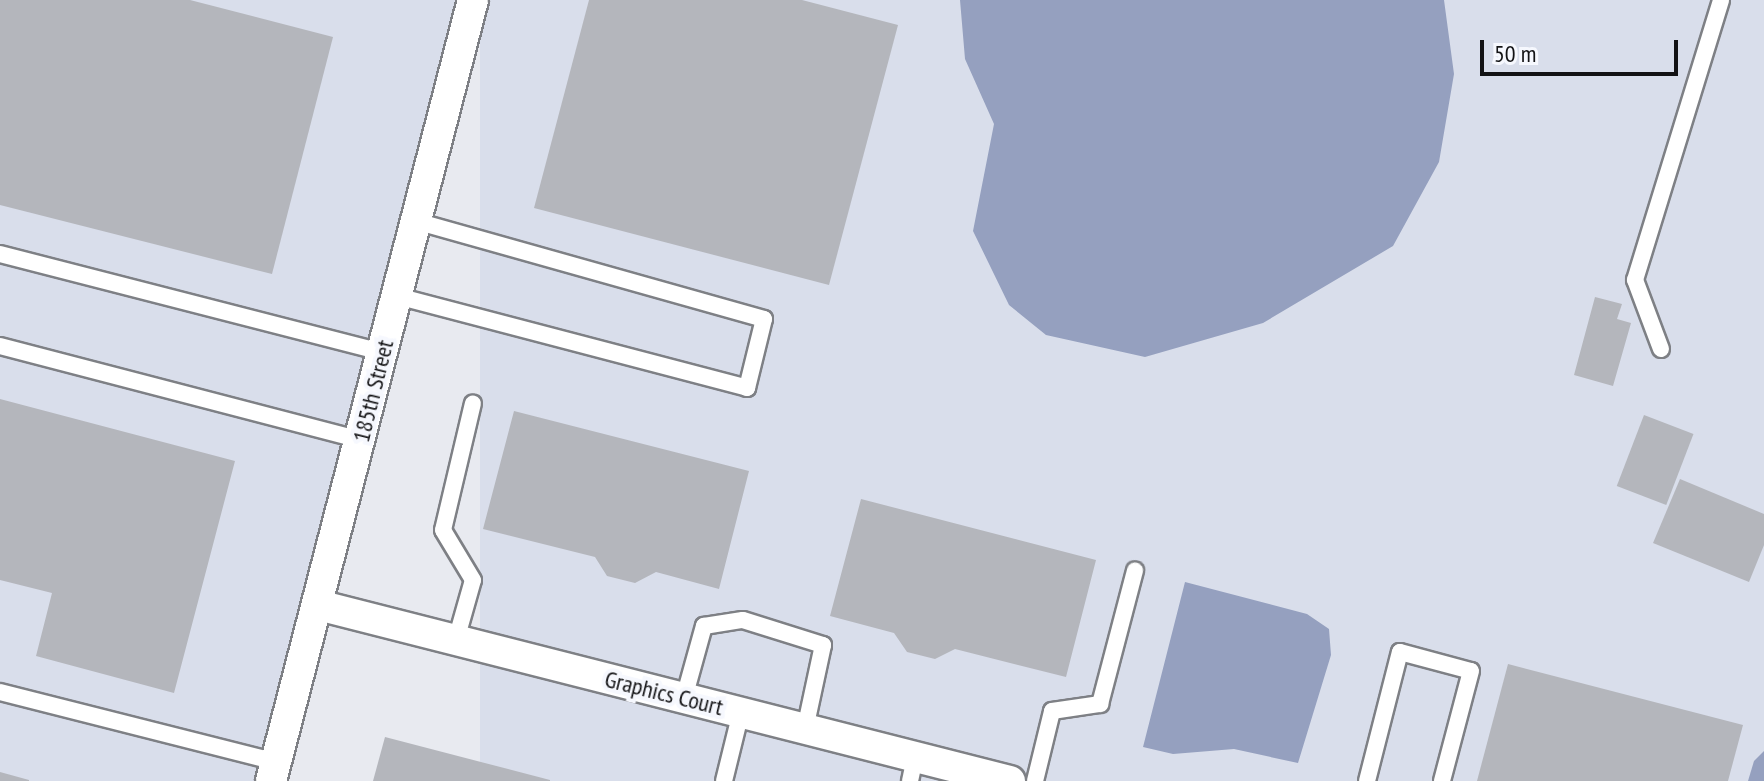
<!DOCTYPE html>
<style>
body{margin:0}
#map{position:relative;width:1764px;height:781px;overflow:hidden;background:#e8eaf0;font-family:"PT Sans Narrow",sans-serif}
div>[style]{position:absolute}
.built>*{inset:0;background:#d9deeb;transform-origin:0 0}
.water>*{inset:0;background:#95a0bf}
.building>*{inset:0;background:#b4b6bc;transform-origin:0 0}
.roads{filter:drop-shadow(2px 0 #7e8085) drop-shadow(-2px 0 #7e8085) drop-shadow(0 2px #7e8085) drop-shadow(0 -2px #7e8085)}
.service>*{height:16px;margin:-8px;padding:0 8px;transform-origin:8px;border-radius:8px;background:#fff}
.minor>*{height:30px;margin:-15px;padding:0 15px;transform-origin:15px;border-radius:15px;background:#fff}
span{translate:-50% -50%;white-space:nowrap;text-align:center;line-height:1.15;-webkit-text-stroke:8px #f6f8fe;paint-order:stroke}
.street-label{font-size:24px;color:#131315}
.scale{position:absolute;left:1480px;top:40px;width:198px;height:36px;box-sizing:border-box;border:4px solid #131315;border-top:0;padding-left:10px;font-size:24px;line-height:28px;white-space:nowrap;color:#131315;-webkit-text-stroke:6px #f6f8fe;paint-order:stroke}
</style>
<div id="map">
<div class="built">
<div style="clip-path:polygon(0 0,462px 0,257px 781px,0 781px)"></div>
<div style="left:480px;top:0;width:1284px;height:807px"></div>
</div>
<div class="water">
<div style="clip-path:polygon(960px 0,1444px 0,1454px 74px,1439px 162px,1393px 246px,1263px 323px,1145px 357px,1046px 335px,1009px 305px,973px 231px,994px 124px,965px 59px)"></div>
<div style="clip-path:polygon(1185px 582px,1307px 614px,1329px 629px,1331px 655px,1298px 763px,1234px 749px,1173px 754px,1143px 747px)"></div>
<div style="clip-path:polygon(1764px 751px,1764px 781px,1748px 781px,1754px 761px)"></div>
</div>
<div class="building">
<div style="clip-path:polygon(0 0,190px 0,333px 37px,272px 274px,0 205px)"></div>
<div style="clip-path:polygon(589px 0,802px 0,898px 25px,829px 285px,534px 208px)"></div>
<div style="clip-path:polygon(1595px 297px,1622px 304px,1617px 319px,1631px 323px,1613px 386px,1574px 375px)"></div>
<div style="clip-path:polygon(0 399px,235px 461px,174px 693px,36px 656px,52px 593px,0 580px)"></div>
<div style="clip-path:polygon(514px 411px,749px 471px,719px 589px,656px 572px,635px 583px,607px 576px,595px 557px,483px 529px)"></div>
<div style="left:1644px;top:415px;width:53px;height:76px;rotate:21deg"></div>
<div style="clip-path:polygon(1680px 479px,1764px 514px,1764px 545px,1749px 582px,1653px 543px)"></div>
<div style="clip-path:polygon(861px 499px,1096px 560px,1066px 677px,955px 649px,935px 659px,907px 652px,894px 633px,830px 616px)"></div>
<div style="clip-path:polygon(1508px 664px,1743px 725px,1728px 781px,1477px 781px)"></div>
<div style="clip-path:polygon(385px 737px,550px 780px,550px 781px,373px 781px)"></div>
<div style="clip-path:polygon(0 772px,29px 780px,29px 781px,0 781px)"></div>
</div>
<div class="roads">
<div class="service">
<div style="left:0;top:254px;width:395px;rotate:14.4deg"></div>
<div style="left:397px;top:296px;width:362px;rotate:14.7deg"></div>
<div style="left:747px;top:388px;width:71px;rotate:-76.2deg"></div>
<div style="left:764px;top:319px;width:362px;rotate:-164.3deg"></div>
<div style="left:0;top:346px;width:372px;rotate:14.6deg"></div>
<div style="left:1661px;top:349px;width:74px;rotate:-110.6deg"></div>
<div style="left:1635px;top:280px;width:293px;rotate:-72.9deg"></div>
<div style="left:456px;top:640px;width:62px;rotate:-74.2deg"></div>
<div style="left:473px;top:580px;width:58px;rotate:-121deg"></div>
<div style="left:443px;top:530px;width:130px;rotate:-76.7deg"></div>
<div style="left:0;top:692px;width:285px;rotate:14.2deg"></div>
<div style="left:684px;top:698px;width:75px;rotate:-74.5deg"></div>
<div style="left:704px;top:626px;width:39px;rotate:-9deg"></div>
<div style="left:743px;top:620px;width:84px;rotate:17.4deg"></div>
<div style="left:823px;top:645px;width:86px;rotate:102.1deg"></div>
<div style="left:724px;top:781px;width:71px;rotate:-76.2deg"></div>
<div style="left:910px;top:781px;width:25px;rotate:-78deg"></div>
<div style="left:1035px;top:781px;width:72px;rotate:-76.3deg"></div>
<div style="left:1052px;top:711px;width:49px;rotate:-8.3deg"></div>
<div style="left:1100px;top:704px;width:138px;rotate:-75.3deg"></div>
<div style="left:1367px;top:781px;width:133px;rotate:-75.7deg"></div>
<div style="left:1400px;top:652px;width:73px;rotate:15deg"></div>
<div style="left:1471px;top:671px;width:114px;rotate:104.8deg"></div>
</div>
<div class="minor">
<div style="left:318px;top:605px;width:714px;rotate:14.27deg"></div>
<div style="left:271px;top:781px;width:807px;rotate:-75.5deg"></div>
</div>
</div>
<div class="street-label">
<span style="left:373px;top:391px;rotate:-76deg">185th Street</span>
<span style="left:664px;top:693px;rotate:14deg">Graphics Court</span>
</div>
<div class="scale">50 m</div>
</div>
